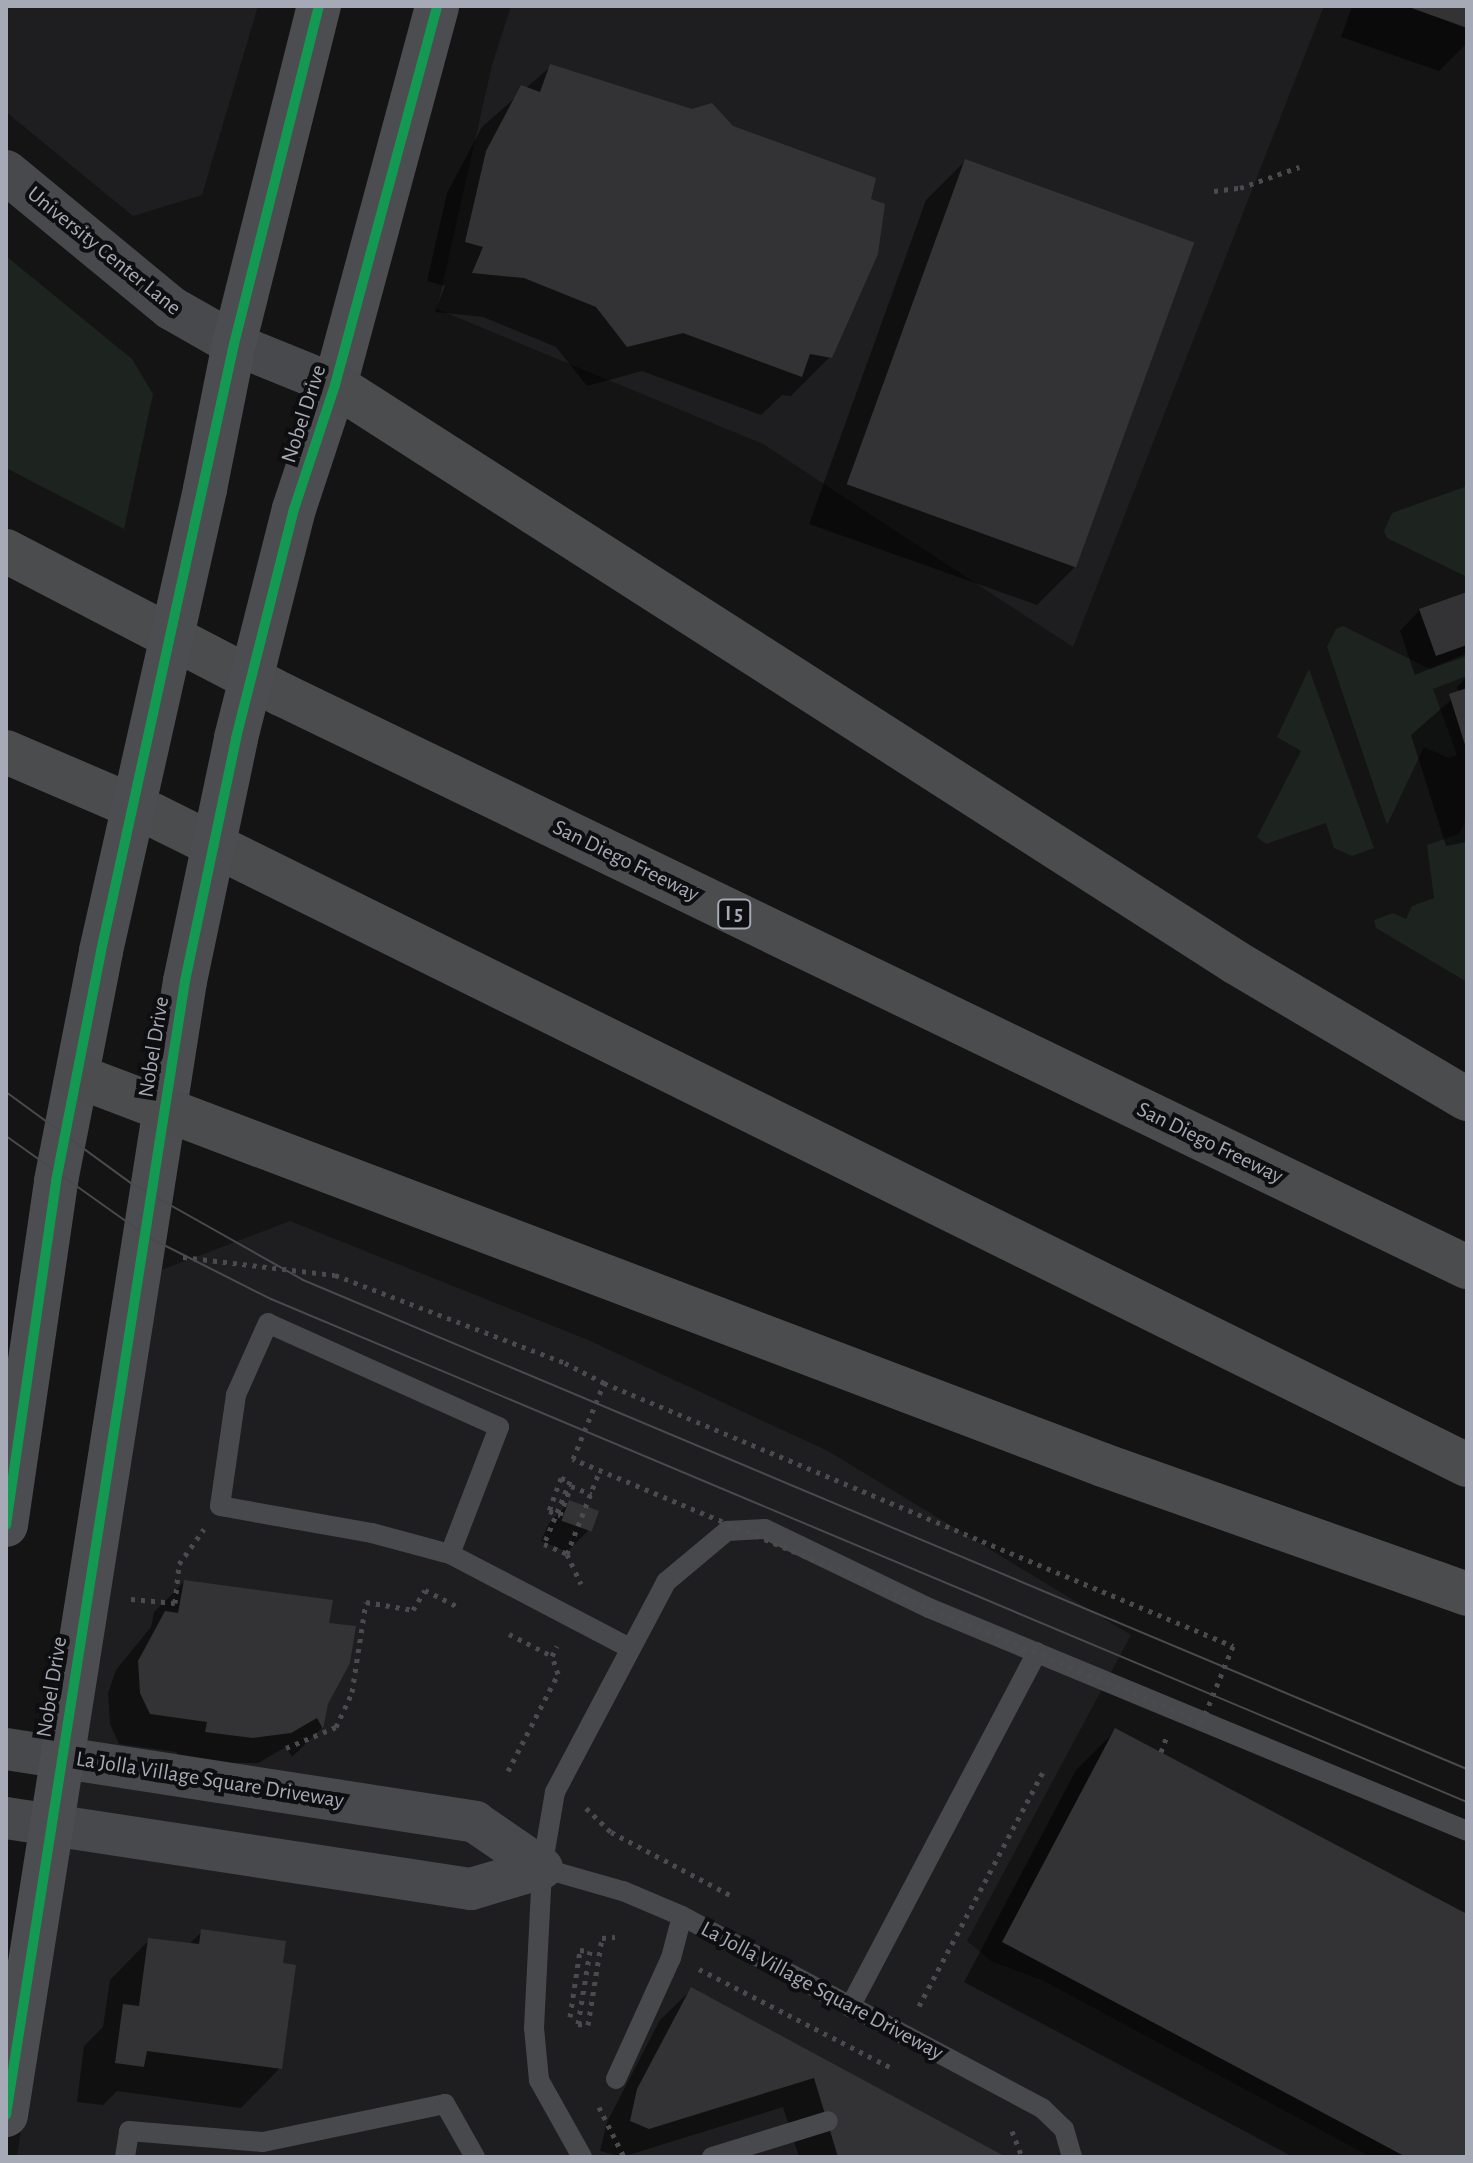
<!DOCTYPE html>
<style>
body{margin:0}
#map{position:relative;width:1473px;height:2163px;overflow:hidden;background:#141414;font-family:"Alegreya Sans",sans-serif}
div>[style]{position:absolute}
.built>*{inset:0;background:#1e1e20}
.green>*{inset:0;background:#1d231e}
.shadow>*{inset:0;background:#0007}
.building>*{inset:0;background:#333335;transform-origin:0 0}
.path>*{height:5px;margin-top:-2.5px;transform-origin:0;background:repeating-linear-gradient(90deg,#4a4b4f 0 4px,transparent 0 10px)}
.service>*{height:20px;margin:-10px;padding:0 10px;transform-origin:10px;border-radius:10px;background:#48494d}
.minor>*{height:42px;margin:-21px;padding:0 21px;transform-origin:21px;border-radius:21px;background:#48494d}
.tertiary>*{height:44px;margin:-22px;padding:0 22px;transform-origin:22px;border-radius:22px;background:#48494d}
.secondary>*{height:44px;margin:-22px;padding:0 22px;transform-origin:22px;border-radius:22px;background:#4c4d51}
.motorway>*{height:44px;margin:-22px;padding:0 22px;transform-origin:22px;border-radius:22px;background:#4b4c4e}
.tram>*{height:2px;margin:-1px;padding:0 1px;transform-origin:1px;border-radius:1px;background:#484a4d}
.path-bridge>*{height:5px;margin-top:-2.5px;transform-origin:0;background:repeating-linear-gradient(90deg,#4a4b4f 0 4px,transparent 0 10px)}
.secondary-bridge>*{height:44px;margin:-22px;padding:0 22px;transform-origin:22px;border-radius:22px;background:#4c4d51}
.cycleway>*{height:10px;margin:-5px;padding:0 5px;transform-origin:5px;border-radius:5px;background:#139951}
span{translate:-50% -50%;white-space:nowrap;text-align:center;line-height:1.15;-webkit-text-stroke:8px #0e0e10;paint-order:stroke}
.shield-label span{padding:2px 6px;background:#0e0e10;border:2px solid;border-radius:6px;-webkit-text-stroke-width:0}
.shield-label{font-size:20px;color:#a5aab6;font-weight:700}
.street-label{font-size:22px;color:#a5aab6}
.frame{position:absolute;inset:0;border:8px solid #a5aab6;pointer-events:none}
</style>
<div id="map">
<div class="built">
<div style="clip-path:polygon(6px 6px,258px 6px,202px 195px,133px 216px,6px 112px)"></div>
<div style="clip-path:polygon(511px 6px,1324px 6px,1073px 647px,763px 444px,437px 309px,492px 65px)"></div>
<div style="clip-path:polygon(290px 1221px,588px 1340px,828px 1451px,1131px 1635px,967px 1941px,991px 1961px,1044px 1981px,1371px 2157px,17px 2157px,148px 1275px)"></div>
</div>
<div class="green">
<div style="clip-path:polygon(6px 256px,132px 359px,153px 394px,124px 529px,6px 468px)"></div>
<div style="clip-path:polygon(1467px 486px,1467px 577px,1387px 538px,1384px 531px,1392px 513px)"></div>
<div style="clip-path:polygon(1343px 626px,1430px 669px,1467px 656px,1467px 676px,1433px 689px,1457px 755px,1449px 758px,1424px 747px,1387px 825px,1327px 647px,1336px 629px)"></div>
<div style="clip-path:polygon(1309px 669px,1374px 848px,1352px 856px,1334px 848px,1326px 823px,1266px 844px,1257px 837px,1301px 751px,1277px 737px)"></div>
<div style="clip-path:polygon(1467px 817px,1467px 982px,1376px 928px,1374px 920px,1393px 913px,1406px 919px,1412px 906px,1434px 898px,1427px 845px,1459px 834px)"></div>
</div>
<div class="shadow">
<div style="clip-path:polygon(1352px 6px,1467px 6px,1467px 43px,1439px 71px,1341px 37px)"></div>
<div style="clip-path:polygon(551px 66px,830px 357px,791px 396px,782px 395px,761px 415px,642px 371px,587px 386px,556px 347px,483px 317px,435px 312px,445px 286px,427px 281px,447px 193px,482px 127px)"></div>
<div style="clip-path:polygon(965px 161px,1076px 566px,1037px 605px,809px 524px,926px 200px)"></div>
<div style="clip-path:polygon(1467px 600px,1467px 653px,1415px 675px,1400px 631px,1420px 610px)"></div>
<div style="clip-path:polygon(1467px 677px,1467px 842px,1446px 846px,1411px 735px,1459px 693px,1457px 687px)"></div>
<div style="clip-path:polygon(570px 1502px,588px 1531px,567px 1552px,541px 1541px,549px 1523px)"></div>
<div style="clip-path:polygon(184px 1582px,327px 1624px,322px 1728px,292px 1757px,286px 1747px,258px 1763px,176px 1762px,177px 1752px,119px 1744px,110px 1724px,108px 1693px,116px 1670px,151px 1627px,154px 1612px)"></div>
<div style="clip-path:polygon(1116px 1730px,1467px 1917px,1467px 2157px,1293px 2157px,964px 1982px,1076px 1770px)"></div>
<div style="clip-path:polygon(202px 1932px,280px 2068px,241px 2108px,117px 2091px,103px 2105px,77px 2102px,84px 2046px,103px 2027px,110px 1980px,149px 1940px,188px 1945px)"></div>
<div style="clip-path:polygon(691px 1990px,1001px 2157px,799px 2157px,783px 2107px,622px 2157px,600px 2151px,607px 2122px,660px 2020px)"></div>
</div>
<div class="building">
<div style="clip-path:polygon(1406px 6px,1467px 6px,1467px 28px)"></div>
<div style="clip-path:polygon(550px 64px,692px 109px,712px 103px,733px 126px,876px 178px,871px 199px,885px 204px,878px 254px,832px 358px,810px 354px,802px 377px,683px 333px,627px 347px,596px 307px,524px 278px,472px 273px,483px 247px,465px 242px,486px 151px,521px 85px,540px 92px)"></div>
<div style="left:965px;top:159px;width:244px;height:346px;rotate:20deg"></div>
<div style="clip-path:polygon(1467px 592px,1467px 645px,1436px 656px,1419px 609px)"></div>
<div style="clip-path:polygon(1467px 688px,1467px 748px,1466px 748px,1449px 694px)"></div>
<div style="left:569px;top:1500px;width:32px;height:22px;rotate:20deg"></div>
<div style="clip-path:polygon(184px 1580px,333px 1600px,329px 1623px,356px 1626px,350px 1663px,328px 1704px,323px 1729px,317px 1718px,291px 1733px,253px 1738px,205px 1732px,207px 1722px,150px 1714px,140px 1693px,138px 1661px,165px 1611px,178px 1613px)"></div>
<div style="clip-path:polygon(1115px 1728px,1467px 1914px,1467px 2157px,1406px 2157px,1002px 1942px)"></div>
<div style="clip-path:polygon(201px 1929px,286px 1941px,283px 1963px,296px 1965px,282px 2069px,147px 2051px,144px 2067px,115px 2063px,123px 2004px,139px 2006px,148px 1938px,199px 1944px)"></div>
<div style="clip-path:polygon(691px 1987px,1006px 2157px,838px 2157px,814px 2078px,649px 2129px,630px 2121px,637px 2089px)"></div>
</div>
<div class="path">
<div style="left:1214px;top:191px;width:26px;rotate:-7deg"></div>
<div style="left:1240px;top:188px;width:63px;rotate:-19.6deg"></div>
<div style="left:183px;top:1257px;width:153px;rotate:6.8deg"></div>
<div style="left:335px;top:1275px;width:246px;rotate:20.9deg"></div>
<div style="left:565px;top:1363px;width:44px;rotate:27.1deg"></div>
<div style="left:561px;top:1478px;width:9px;rotate:18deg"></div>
<div style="left:570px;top:1481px;width:68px;rotate:112.4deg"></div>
<div style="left:544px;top:1544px;width:25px;rotate:23deg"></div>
<div style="left:567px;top:1554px;width:33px;rotate:65deg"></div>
<div style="left:571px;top:1486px;width:22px;rotate:22deg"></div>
<div style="left:567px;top:1554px;width:90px;rotate:-68.6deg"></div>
<div style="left:131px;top:1599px;width:44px;rotate:5.2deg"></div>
<div style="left:175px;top:1603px;width:39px;rotate:-84deg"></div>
<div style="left:179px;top:1564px;width:43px;rotate:-54.5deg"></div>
<div style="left:509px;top:1634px;width:48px;rotate:27.1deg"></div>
<div style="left:286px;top:1748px;width:54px;rotate:-22.8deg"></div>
<div style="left:336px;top:1727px;width:38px;rotate:-65deg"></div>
<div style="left:352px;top:1692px;width:91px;rotate:-81.2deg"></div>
<div style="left:366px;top:1602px;width:48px;rotate:9.7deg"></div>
<div style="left:413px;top:1610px;width:23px;rotate:-59deg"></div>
<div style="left:425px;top:1590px;width:39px;rotate:27deg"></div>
<div style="left:1161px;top:1752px;width:15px;rotate:-70deg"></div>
<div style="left:508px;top:1771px;width:109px;rotate:-62.7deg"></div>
<div style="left:558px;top:1674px;width:19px;rotate:-108deg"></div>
<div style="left:552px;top:1656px;width:11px;rotate:-63deg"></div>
<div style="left:586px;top:1808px;width:35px;rotate:44deg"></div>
<div style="left:611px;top:1832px;width:139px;rotate:27.9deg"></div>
<div style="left:699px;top:1969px;width:215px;rotate:27.2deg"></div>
<div style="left:919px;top:2006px;width:267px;rotate:-62.1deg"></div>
<div style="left:570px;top:2017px;width:68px;rotate:-81.5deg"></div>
<div style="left:580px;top:1950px;width:10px;rotate:6deg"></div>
<div style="left:590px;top:1951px;width:74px;rotate:99.3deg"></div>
<div style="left:578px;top:2024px;width:10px;rotate:6deg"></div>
<div style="left:588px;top:2025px;width:88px;rotate:-80.9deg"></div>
<div style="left:602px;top:1938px;width:13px;rotate:-4deg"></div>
<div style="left:599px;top:2107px;width:56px;rotate:63.4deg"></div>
<div style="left:1012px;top:2131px;width:28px;rotate:69deg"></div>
</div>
<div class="service">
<div style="left:450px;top:1554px;width:136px;rotate:-68.9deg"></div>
<div style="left:499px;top:1427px;width:253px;rotate:-155.8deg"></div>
<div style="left:268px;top:1323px;width:79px;rotate:114deg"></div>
<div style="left:236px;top:1395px;width:112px;rotate:98.2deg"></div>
<div style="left:220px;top:1506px;width:154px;rotate:10.1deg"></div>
<div style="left:372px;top:1533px;width:81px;rotate:15.1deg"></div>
<div style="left:450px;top:1554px;width:203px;rotate:27.6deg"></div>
<div style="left:542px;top:1868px;width:84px;rotate:15.9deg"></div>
<div style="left:623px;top:1891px;width:64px;rotate:23deg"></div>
<div style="left:682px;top:1916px;width:408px;rotate:28.1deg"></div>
<div style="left:1042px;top:2108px;width:30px;rotate:44deg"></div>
<div style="left:1064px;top:2129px;width:29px;rotate:74deg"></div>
<div style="left:850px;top:2007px;width:401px;rotate:-62.2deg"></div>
<div style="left:616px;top:2079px;width:133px;rotate:-65.6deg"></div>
<div style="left:671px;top:1958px;width:43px;rotate:-75.3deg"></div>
<div style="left:125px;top:2157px;width:26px;rotate:-81deg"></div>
<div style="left:129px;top:2131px;width:134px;rotate:4.7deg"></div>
<div style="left:263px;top:2142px;width:186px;rotate:-11.8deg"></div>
<div style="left:445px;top:2104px;width:61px;rotate:60.5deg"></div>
<div style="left:582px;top:2157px;width:88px;rotate:-119.2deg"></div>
<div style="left:539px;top:2080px;width:52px;rotate:-95.5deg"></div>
<div style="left:534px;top:2028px;width:160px;rotate:-87.1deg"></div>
<div style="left:542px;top:1868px;width:77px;rotate:-80.3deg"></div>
<div style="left:555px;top:1792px;width:238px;rotate:-62.1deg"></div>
<div style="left:666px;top:1582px;width:80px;rotate:-39.9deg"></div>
<div style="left:727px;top:1531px;width:38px;rotate:-3deg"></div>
<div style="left:765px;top:1529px;width:182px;rotate:25.7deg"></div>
<div style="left:929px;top:1608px;width:582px;rotate:22.51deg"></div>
<div style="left:712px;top:2157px;width:121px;rotate:-17.2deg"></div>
</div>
<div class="minor">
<div style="left:234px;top:344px;width:109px;rotate:22.1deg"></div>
<div style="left:6px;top:1749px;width:475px;rotate:8.8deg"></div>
<div style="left:475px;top:1822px;width:81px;rotate:34.5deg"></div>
<div style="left:6px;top:1818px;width:470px;rotate:8.7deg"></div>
<div style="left:471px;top:1889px;width:74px;rotate:-16.5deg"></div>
</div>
<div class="tertiary">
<div style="left:6px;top:172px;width:214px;rotate:39.5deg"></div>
<div style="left:171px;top:308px;width:73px;rotate:29.7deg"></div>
</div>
<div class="secondary">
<div style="left:205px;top:489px;width:148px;rotate:-78.7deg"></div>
<div style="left:234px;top:344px;width:349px;rotate:-75.9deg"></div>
<div style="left:294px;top:509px;width:131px;rotate:-71.7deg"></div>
<div style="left:335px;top:385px;width:392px;rotate:-74.9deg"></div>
<div style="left:6px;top:1525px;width:348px;rotate:-81.7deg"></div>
<div style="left:56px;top:1181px;width:234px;rotate:-78.9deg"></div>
<div style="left:6px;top:2115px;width:1148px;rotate:-81.03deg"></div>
</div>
<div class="motorway">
<div style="left:335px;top:385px;width:1069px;rotate:32.66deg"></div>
<div style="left:1235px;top:962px;width:269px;rotate:30.6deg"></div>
<div style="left:6px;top:551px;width:312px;rotate:27.5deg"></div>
<div style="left:283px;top:695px;width:1315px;rotate:25.79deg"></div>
<div style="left:6px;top:752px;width:160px;rotate:23.2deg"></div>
<div style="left:153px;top:815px;width:1466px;rotate:26.32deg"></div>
<div style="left:77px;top:1076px;width:1097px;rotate:20.76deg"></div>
<div style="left:1103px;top:1465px;width:386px;rotate:19.5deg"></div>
</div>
<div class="tram">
<div style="left:6px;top:1092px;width:155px;rotate:36.1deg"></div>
<div style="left:131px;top:1183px;width:197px;rotate:29.4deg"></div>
<div style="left:303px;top:1280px;width:1263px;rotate:22.79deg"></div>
<div style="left:6px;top:1136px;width:174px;rotate:35.4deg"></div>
<div style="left:148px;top:1237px;width:138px;rotate:26.8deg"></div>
<div style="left:271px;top:1299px;width:1297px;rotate:22.81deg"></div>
</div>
<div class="path-bridge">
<div style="left:604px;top:1383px;width:682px;rotate:22.69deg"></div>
<div style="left:1233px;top:1646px;width:82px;rotate:112.2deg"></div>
<div style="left:1202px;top:1722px;width:682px;rotate:-157.31deg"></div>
<div style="left:573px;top:1459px;width:82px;rotate:-67.8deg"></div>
<div style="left:561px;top:1478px;width:35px;rotate:110deg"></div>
<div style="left:549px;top:1511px;width:12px;rotate:20deg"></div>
<div style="left:560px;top:1515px;width:31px;rotate:-69deg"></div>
</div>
<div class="secondary-bridge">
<div style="left:101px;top:951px;width:474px;rotate:-77.3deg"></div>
<div style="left:185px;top:981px;width:248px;rotate:-78.1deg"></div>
<div style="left:236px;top:738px;width:236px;rotate:-75.8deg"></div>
</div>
<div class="cycleway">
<div style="left:6px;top:1525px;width:348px;rotate:-81.7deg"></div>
<div style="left:56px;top:1181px;width:234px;rotate:-78.9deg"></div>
<div style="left:101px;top:951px;width:621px;rotate:-77.64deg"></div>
<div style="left:234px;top:344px;width:349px;rotate:-75.9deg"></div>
<div style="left:6px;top:2115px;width:1148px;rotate:-81.03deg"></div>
<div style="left:185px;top:981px;width:248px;rotate:-78.1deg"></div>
<div style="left:236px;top:738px;width:236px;rotate:-75.8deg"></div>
<div style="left:294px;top:509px;width:131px;rotate:-71.7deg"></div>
<div style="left:335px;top:385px;width:392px;rotate:-74.9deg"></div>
</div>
<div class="shield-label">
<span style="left:734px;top:914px">I 5</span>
</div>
<div class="street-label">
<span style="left:104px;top:251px;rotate:39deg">University Center Lane</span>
<span style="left:304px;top:414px;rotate:-72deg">Nobel Drive</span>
<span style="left:626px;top:861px;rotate:26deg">San Diego Freeway</span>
<span style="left:154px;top:1047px;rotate:-81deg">Nobel Drive</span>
<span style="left:1210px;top:1143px;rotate:26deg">San Diego Freeway</span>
<span style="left:52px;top:1687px;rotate:-81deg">Nobel Drive</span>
<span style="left:210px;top:1780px;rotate:9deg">La Jolla Village Square Driveway</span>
<span style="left:822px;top:1991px;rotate:28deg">La Jolla Village Square Driveway</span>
</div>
<div class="frame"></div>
</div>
